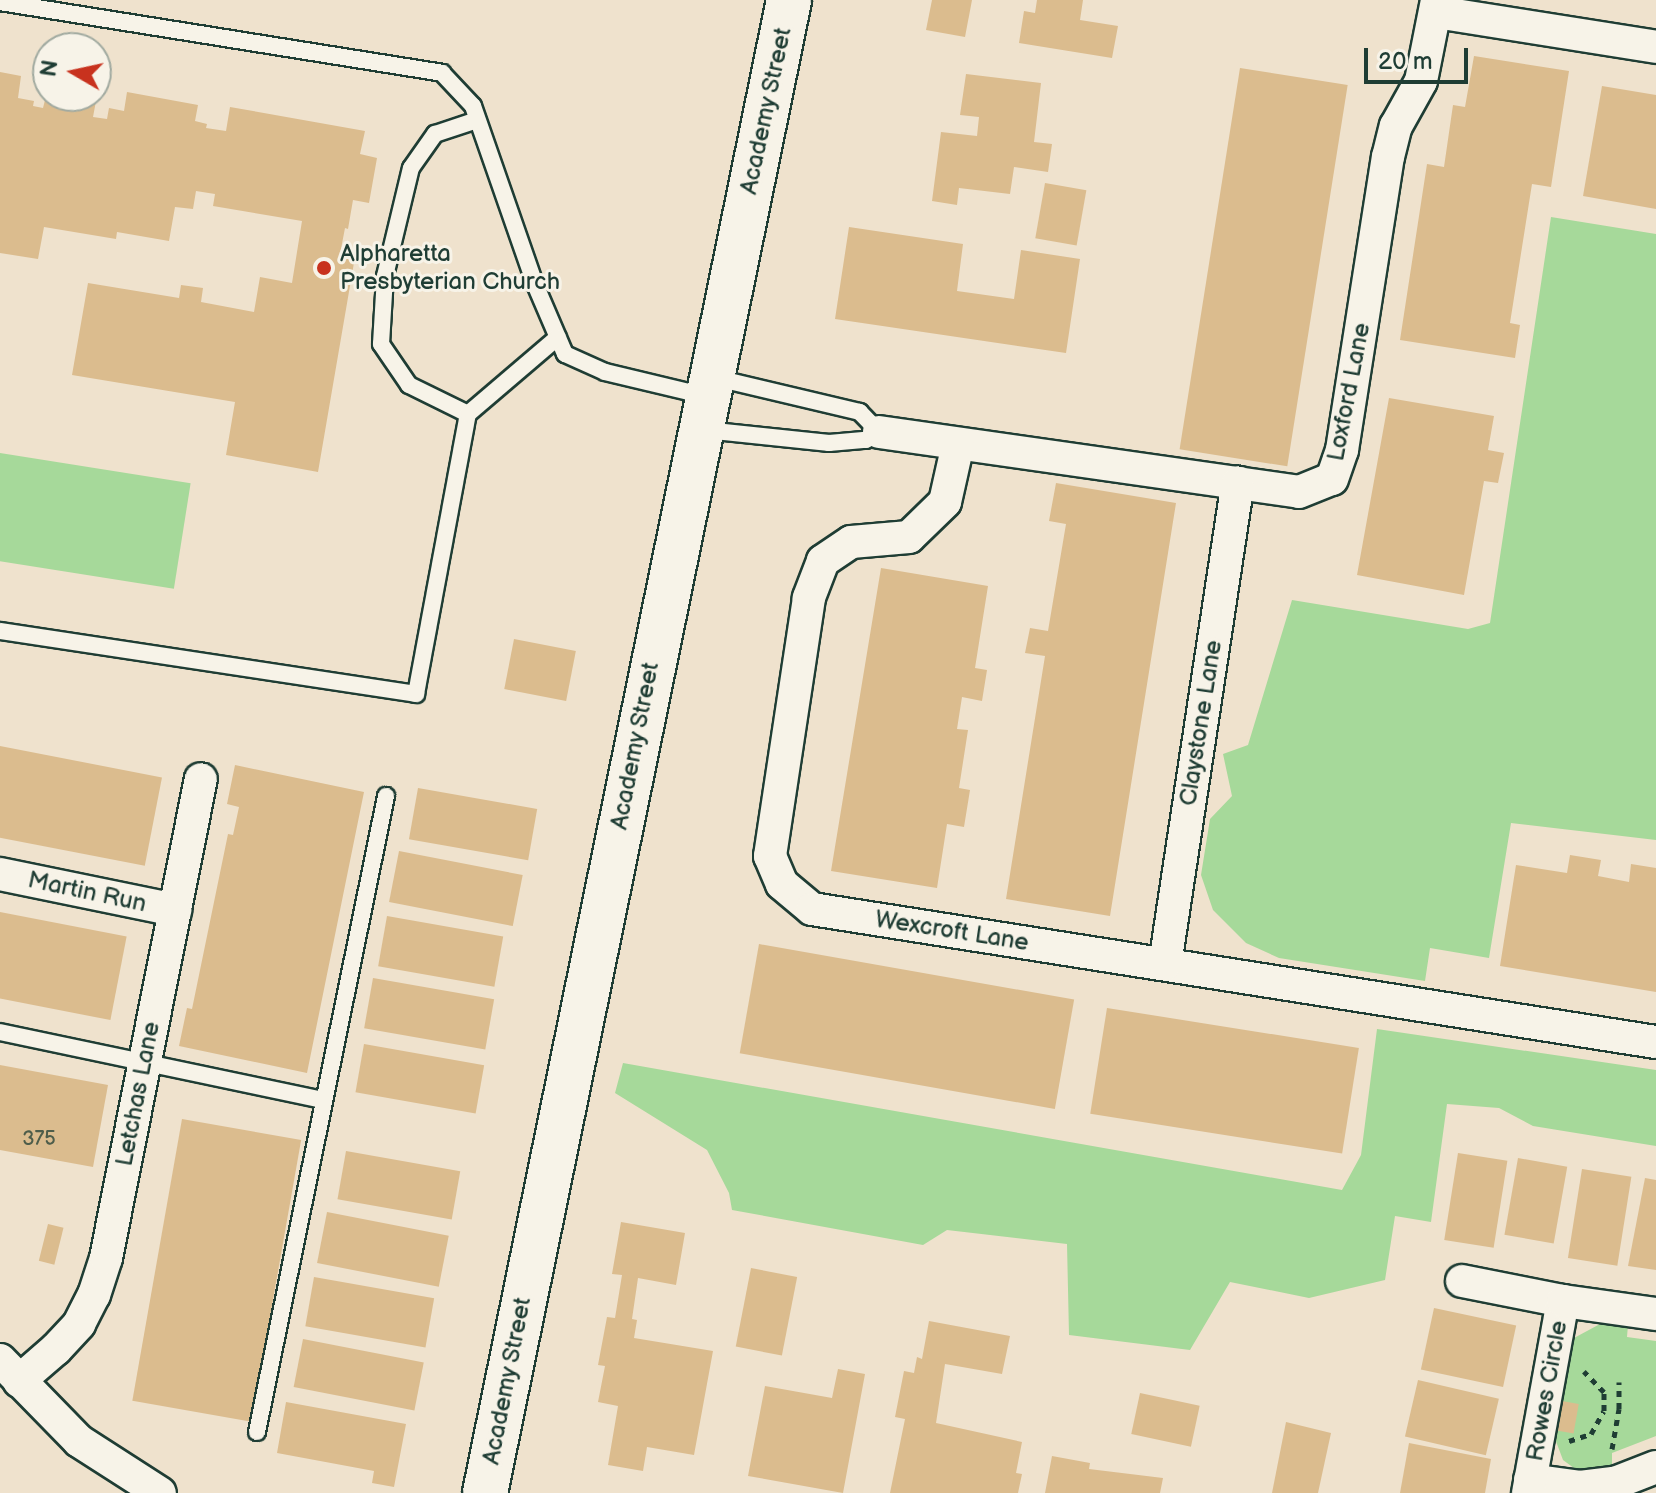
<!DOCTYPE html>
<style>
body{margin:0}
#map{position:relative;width:1656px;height:1493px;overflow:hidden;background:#efe2cd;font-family:"Balsamiq Sans",sans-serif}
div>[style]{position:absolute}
.green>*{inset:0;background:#a6d99a;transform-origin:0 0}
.building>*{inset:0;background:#dbbc8e;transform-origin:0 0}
.path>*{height:5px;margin-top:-2.5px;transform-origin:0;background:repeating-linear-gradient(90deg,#1f3d34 0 6px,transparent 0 12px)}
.roads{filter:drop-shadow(2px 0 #1f3d34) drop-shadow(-2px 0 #1f3d34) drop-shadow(0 2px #1f3d34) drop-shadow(0 -2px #1f3d34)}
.lane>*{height:16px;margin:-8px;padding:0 8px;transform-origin:8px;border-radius:8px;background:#f7f3e8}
.street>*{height:32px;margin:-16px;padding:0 16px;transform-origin:16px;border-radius:16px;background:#f7f3e8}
.secondary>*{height:44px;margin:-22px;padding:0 22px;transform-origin:22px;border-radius:22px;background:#f7f3e8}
.dots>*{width:22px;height:22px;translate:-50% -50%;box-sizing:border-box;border:4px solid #f7f3e8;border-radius:50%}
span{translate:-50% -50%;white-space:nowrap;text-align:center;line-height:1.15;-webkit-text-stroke:6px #f7f3e8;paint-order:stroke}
.number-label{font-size:20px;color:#4e5d4a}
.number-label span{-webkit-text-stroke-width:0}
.street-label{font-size:24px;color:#1f3d34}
.poi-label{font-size:24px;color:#1f3d34}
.left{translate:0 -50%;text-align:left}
.north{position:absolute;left:32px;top:32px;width:80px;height:80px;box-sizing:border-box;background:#f7f3e8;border:2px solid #a1aaa0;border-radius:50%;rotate:279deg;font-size:22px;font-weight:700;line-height:32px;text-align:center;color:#1f3d34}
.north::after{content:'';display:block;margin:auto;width:28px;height:36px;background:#c8321e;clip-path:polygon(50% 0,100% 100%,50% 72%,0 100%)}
.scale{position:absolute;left:1364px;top:48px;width:104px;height:36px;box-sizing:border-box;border:4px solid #1f3d34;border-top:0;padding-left:10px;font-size:24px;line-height:28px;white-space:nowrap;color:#1f3d34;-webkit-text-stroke:6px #f7f3e8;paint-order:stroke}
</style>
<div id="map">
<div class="green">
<div style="clip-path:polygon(1551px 217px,1656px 234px,1656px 840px,1511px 823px,1489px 958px,1430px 948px,1425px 981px,1279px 958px,1246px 943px,1213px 910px,1201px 875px,1210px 819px,1232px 796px,1223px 754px,1248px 745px,1292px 600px,1468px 629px,1490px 623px)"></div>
<div style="left:0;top:453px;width:193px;height:107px;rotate:9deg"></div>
<div style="clip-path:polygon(1377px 1029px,1656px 1070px,1656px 1146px,1533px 1126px,1499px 1108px,1447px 1104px,1431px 1222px,1395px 1216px,1385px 1280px,1309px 1298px,1230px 1282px,1190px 1350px,1069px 1335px,1067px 1244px,947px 1230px,923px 1245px,732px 1210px,729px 1193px,707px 1150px,615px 1093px,623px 1063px,1342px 1190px,1361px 1155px)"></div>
<div style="clip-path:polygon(1600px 1324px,1628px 1325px,1627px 1337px,1656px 1341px,1656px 1436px,1612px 1453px,1612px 1465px,1605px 1472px,1578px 1471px,1563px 1460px,1554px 1436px,1574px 1338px)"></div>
</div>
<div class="building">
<div style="clip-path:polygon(932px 0,972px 0,965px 37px,926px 30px)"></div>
<div style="clip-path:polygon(1037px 0,1083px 0,1080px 20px,1118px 26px,1112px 58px,1019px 43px,1024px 11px,1035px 13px)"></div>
<div style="clip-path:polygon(1474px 56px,1569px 71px,1551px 187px,1532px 184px,1510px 323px,1520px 325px,1515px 358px,1400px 340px,1427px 164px,1444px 167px,1453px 105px,1465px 107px)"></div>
<div style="left:1240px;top:68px;width:109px;height:386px;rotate:9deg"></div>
<div style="clip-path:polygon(0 72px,21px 76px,18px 98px,34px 101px,33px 106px,43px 108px,48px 88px,48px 96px,96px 101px,93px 117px,107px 119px,109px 108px,124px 111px,127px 92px,198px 105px,195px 121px,207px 124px,206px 128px,226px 131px,230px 107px,365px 131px,360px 154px,377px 158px,369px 203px,353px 200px,348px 229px,345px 228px,341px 249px,356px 251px,318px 472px,226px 455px,235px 402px,72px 375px,88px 283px,179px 298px,181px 285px,203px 288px,201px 302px,254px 312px,260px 277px,292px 283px,302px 221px,213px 206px,215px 194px,196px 191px,193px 209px,175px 207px,169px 241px,117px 232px,116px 239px,44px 227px,38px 259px,0 253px)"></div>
<div style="clip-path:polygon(966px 74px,1041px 83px,1034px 142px,1052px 144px,1048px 172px,1014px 167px,1010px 194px,959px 188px,957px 205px,932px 201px,941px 132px,977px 136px,979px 117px,960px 115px)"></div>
<div style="clip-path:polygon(1602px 86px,1656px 95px,1656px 209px,1583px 196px)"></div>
<div style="left:1045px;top:183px;width:42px;height:56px;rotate:10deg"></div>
<div style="clip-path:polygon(849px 227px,963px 244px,957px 291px,1014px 299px,1021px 250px,1080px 259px,1066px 353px,835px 319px)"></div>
<div style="clip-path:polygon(1389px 398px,1494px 416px,1488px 450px,1504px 453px,1498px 483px,1484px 481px,1464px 595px,1357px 575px)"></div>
<div style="clip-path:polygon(1056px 483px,1176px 503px,1110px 916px,1006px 899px,1045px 656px,1025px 653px,1030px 628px,1048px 631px,1066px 524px,1049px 521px)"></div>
<div style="clip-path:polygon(881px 568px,988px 586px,975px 668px,987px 670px,982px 701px,962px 697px,957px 729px,968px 730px,959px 788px,970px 790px,964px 827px,947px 824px,937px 888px,831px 871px)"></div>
<div style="left:514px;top:639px;width:63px;height:51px;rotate:11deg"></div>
<div style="left:0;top:746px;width:165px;height:90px;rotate:11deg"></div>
<div style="clip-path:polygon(235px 765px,364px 792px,307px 1073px,179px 1046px,187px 1008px,192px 1009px,228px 834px,233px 835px,239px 807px,227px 804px)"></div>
<div style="left:418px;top:788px;width:121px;height:52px;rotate:10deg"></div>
<div style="left:399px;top:851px;width:126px;height:52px;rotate:11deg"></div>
<div style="clip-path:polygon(1570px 855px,1601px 860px,1598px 876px,1629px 882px,1631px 864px,1656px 868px,1656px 992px,1500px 966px,1516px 865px,1567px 873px)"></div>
<div style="left:0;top:912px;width:129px;height:85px;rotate:11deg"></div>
<div style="left:387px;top:916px;width:118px;height:51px;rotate:10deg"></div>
<div style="left:759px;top:944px;width:320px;height:111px;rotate:10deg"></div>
<div style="left:373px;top:978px;width:123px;height:51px;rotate:10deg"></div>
<div style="left:1107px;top:1008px;width:255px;height:107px;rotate:9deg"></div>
<div style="left:364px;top:1044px;width:122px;height:49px;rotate:10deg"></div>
<div style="clip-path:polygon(0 1065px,108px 1085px,93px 1167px,0 1150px)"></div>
<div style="left:182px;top:1119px;width:121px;height:286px;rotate:10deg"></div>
<div style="left:346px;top:1151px;width:116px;height:49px;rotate:10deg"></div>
<div style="left:1458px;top:1153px;width:50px;height:88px;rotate:9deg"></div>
<div style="left:1518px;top:1158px;width:50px;height:78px;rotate:10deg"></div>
<div style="left:1582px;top:1169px;width:50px;height:90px;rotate:9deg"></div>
<div style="clip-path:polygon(1645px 1178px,1656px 1180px,1656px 1270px,1628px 1266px)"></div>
<div style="left:327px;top:1212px;width:124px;height:52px;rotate:11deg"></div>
<div style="clip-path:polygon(621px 1222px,685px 1233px,676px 1285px,638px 1278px,632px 1319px,637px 1320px,634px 1338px,713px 1351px,694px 1455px,647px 1447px,643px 1471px,608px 1465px,618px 1406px,598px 1402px,605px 1366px,598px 1365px,607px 1317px,615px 1318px,622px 1275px,612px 1274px)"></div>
<div style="left:48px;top:1224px;width:16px;height:38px;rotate:14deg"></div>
<div style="left:751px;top:1268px;width:47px;height:80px;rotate:11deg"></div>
<div style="left:314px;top:1277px;width:122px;height:50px;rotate:10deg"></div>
<div style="left:1434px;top:1308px;width:84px;height:63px;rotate:12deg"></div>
<div style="clip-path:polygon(929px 1321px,1010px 1336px,1002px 1374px,945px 1364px,936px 1423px,1022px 1442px,1016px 1473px,1022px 1474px,1018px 1493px,890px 1493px,905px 1419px,895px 1417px,904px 1371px,914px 1373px,917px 1357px,922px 1359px)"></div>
<div style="left:303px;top:1339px;width:123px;height:49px;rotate:11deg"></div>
<div style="clip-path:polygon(838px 1369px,865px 1374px,843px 1493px,748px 1476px,765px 1386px,832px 1398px)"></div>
<div style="left:1418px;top:1380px;width:83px;height:58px;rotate:13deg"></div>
<div style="left:1140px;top:1393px;width:61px;height:42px;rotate:12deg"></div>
<div style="left:1562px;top:1401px;width:17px;height:30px;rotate:10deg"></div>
<div style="clip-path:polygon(286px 1402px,406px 1424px,394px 1487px,372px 1483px,374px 1471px,277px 1453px)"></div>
<div style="clip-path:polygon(1286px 1422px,1331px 1433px,1318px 1493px,1272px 1493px)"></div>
<div style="clip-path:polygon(1409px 1443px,1491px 1459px,1485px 1493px,1400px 1493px)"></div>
<div style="clip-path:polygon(1052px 1456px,1090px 1463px,1089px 1469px,1163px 1478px,1160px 1493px,1045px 1493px)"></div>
</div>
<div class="path">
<div style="left:1569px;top:1441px;width:23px;rotate:-18deg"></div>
<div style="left:1591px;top:1434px;width:26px;rotate:-61deg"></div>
<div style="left:1604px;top:1411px;width:19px;rotate:-90deg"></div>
<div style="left:1604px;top:1392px;width:29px;rotate:-134deg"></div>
<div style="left:1612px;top:1449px;width:41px;rotate:-80.1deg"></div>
<div style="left:1619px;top:1409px;width:27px;rotate:-90deg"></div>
</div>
<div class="roads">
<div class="lane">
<div style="left:0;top:2px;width:448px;rotate:9.1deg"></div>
<div style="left:442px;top:73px;width:45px;rotate:46.8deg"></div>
<div style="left:473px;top:106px;width:188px;rotate:70.8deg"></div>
<div style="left:535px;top:284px;width:76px;rotate:66.8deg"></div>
<div style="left:565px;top:354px;width:44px;rotate:24.2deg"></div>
<div style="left:605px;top:372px;width:104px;rotate:13.4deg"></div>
<div style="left:468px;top:414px;width:66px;rotate:-153.8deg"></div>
<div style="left:409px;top:385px;width:50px;rotate:-124.3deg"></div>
<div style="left:381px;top:344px;width:68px;rotate:-86.6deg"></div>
<div style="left:385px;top:276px;width:111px;rotate:-76.5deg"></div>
<div style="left:411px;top:168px;width:42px;rotate:-54.8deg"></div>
<div style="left:435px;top:134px;width:44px;rotate:-18.4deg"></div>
<div style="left:705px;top:430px;width:125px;rotate:6deg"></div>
<div style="left:829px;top:443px;width:37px;rotate:-5deg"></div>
<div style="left:866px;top:440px;width:15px;rotate:-32deg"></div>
<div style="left:879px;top:432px;width:28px;rotate:-134deg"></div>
<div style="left:860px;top:412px;width:152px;rotate:-166.7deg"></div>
<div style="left:0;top:631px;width:421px;rotate:8.6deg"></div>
<div style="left:416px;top:694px;width:285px;rotate:-79.5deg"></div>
<div style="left:468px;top:414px;width:118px;rotate:-40.5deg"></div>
<div style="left:0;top:1032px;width:331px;rotate:11.9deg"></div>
<div style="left:257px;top:1432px;width:649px;rotate:-78.53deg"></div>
</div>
<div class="street">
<div style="left:1436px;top:12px;width:223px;rotate:9deg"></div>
<div style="left:879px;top:432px;width:424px;rotate:8.1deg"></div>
<div style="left:1299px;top:492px;width:35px;rotate:-22deg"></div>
<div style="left:1332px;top:479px;width:31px;rotate:-71deg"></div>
<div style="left:1342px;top:450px;width:297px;rotate:-81.1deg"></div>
<div style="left:1388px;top:157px;width:32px;rotate:-76deg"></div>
<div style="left:1396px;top:126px;width:51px;rotate:-60.9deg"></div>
<div style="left:1421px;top:81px;width:83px;rotate:-78.8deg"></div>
<div style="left:958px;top:444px;width:59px;rotate:102.6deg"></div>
<div style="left:945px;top:502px;width:50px;rotate:135.8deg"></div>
<div style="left:909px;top:537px;width:58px;rotate:175.1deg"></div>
<div style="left:851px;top:542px;width:34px;rotate:146deg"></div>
<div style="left:823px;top:561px;width:40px;rotate:111deg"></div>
<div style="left:809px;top:598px;width:261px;rotate:98.6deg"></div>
<div style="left:770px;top:856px;width:30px;rotate:67deg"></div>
<div style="left:782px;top:884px;width:39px;rotate:40deg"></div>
<div style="left:812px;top:909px;width:854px;rotate:8.96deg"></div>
<div style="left:0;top:874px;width:179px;rotate:11.6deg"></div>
<div style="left:1165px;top:964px;width:487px;rotate:-81.4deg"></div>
<div style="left:1462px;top:1281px;width:103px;rotate:11.2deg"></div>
<div style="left:0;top:1360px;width:113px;rotate:45.7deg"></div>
<div style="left:79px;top:1441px;width:96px;rotate:32.7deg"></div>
<div style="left:19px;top:1381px;width:49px;rotate:-40.9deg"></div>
<div style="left:56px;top:1349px;width:34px;rotate:-47deg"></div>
<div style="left:79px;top:1324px;width:33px;rotate:-63deg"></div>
<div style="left:94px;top:1295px;width:39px;rotate:-72deg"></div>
<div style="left:106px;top:1258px;width:488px;rotate:-78.8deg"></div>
<div style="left:1530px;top:1480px;width:50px;rotate:8deg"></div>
<div style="left:1580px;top:1487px;width:35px;rotate:-7deg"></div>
<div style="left:1615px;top:1483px;width:44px;rotate:-21.3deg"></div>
<div style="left:1528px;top:1493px;width:195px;rotate:-79.7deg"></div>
<div style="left:1563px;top:1301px;width:94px;rotate:8deg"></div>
</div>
<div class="secondary">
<div style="left:485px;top:1493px;width:1524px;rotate:-78.49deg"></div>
</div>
</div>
<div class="dots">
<div style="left:324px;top:268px;background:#c8321e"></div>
</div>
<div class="number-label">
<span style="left:39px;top:1139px">375</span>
</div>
<div class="street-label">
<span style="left:766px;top:111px;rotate:-78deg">Academy Street</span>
<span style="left:1349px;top:392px;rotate:-79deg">Loxford Lane</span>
<span style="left:1201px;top:723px;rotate:-81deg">Claystone Lane</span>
<span style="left:635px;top:746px;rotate:-79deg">Academy Street</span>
<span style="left:87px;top:892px;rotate:12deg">Martin Run</span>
<span style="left:952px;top:931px;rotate:9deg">Wexcroft Lane</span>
<span style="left:138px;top:1094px;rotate:-79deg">Letchas Lane</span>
<span style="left:507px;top:1381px;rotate:-79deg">Academy Street</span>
<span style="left:1547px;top:1391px;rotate:-80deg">Rowes Circle</span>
</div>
<div class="poi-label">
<span class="left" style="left:340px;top:268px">Alpharetta<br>Presbyterian Church</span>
</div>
<div class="north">N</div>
<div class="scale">20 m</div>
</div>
